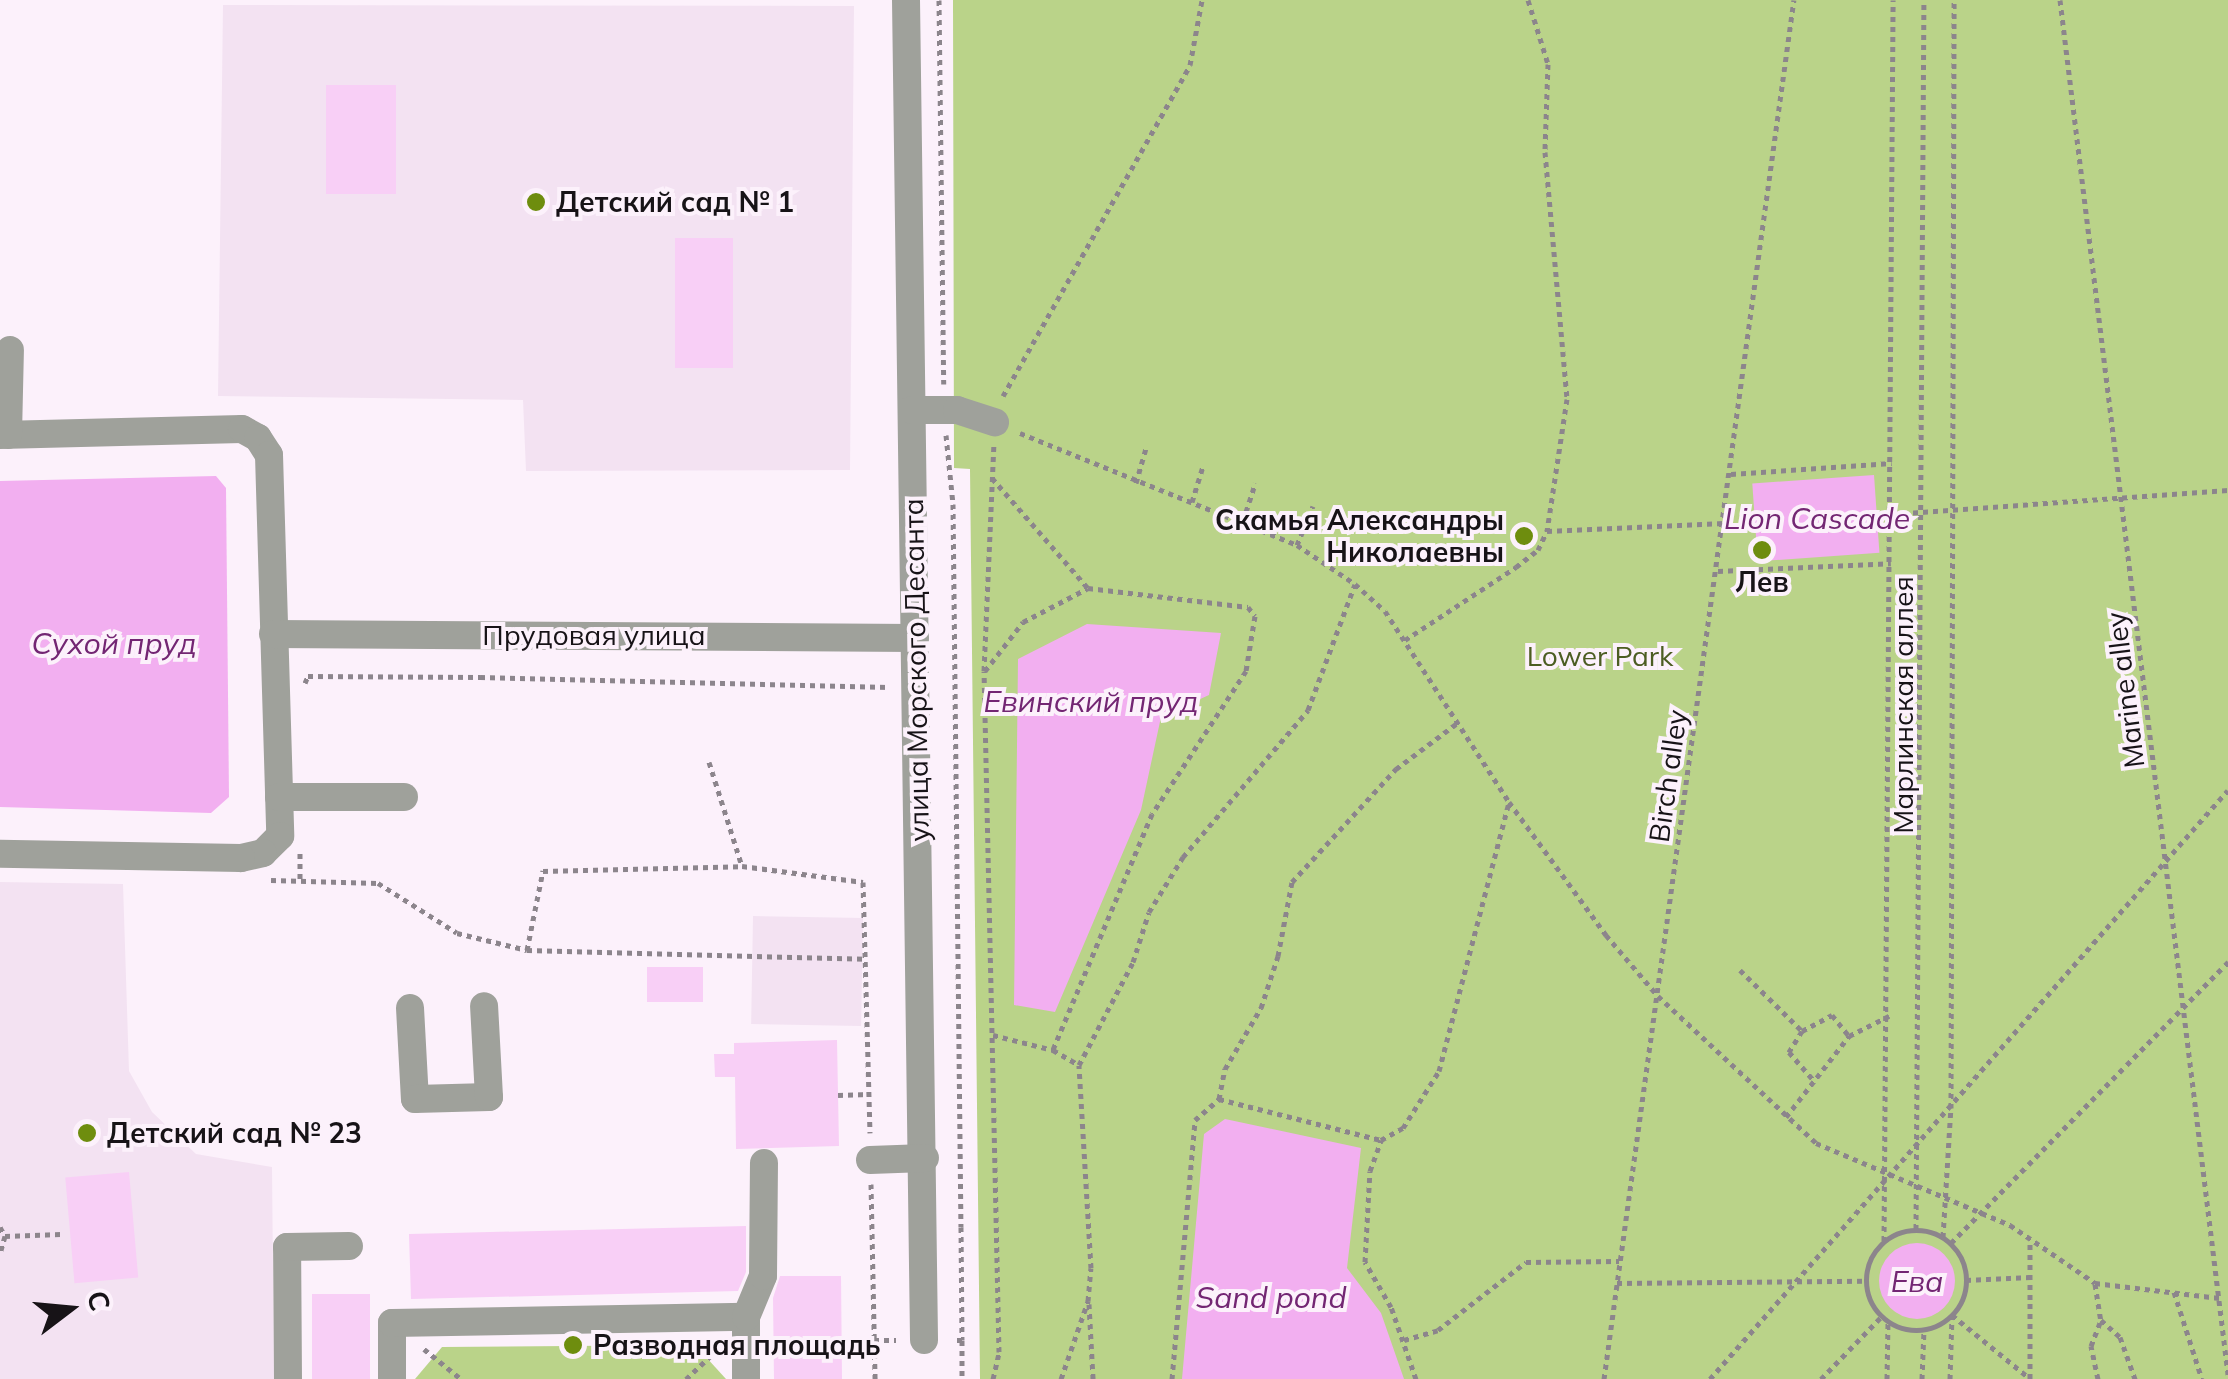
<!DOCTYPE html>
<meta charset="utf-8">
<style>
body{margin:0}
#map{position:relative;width:2228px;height:1379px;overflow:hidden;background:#fcf1fb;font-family:Mulish,sans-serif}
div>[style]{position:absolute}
.built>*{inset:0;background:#f3e2f2;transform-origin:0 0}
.green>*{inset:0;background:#bad389}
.water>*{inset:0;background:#f2aff0;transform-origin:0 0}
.round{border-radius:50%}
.building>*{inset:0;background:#f8cff6;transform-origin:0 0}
.path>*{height:5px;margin-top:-2.5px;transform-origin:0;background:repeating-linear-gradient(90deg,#8c858c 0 5px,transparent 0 10px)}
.path>.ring{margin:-2.5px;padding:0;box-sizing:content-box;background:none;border:5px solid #8c858c;border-radius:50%}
.minor>*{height:28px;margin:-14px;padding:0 14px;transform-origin:14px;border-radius:14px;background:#9fa19b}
.dots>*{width:28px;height:28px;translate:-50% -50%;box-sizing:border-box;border:5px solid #fcf1fb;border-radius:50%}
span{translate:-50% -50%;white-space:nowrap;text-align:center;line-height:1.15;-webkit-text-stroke:8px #fcf1fb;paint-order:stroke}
.poi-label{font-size:28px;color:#171317;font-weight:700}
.left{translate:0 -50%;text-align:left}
.right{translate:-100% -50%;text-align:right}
.street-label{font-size:28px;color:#171317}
.park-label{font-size:28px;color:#4c5d22}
.water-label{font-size:30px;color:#732673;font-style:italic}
.north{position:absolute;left:20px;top:1259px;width:100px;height:100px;-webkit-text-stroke:8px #fcf1fb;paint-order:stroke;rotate:74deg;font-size:28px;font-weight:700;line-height:40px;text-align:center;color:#171317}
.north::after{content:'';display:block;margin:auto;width:35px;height:45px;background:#171317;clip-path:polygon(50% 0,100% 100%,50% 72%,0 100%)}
</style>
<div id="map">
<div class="built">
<div style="clip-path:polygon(223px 5px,854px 6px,850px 470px,526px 471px,523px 400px,218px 396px)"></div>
<div style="clip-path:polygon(0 882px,123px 884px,129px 1071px,152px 1112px,196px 1154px,272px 1167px,274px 1379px,0 1379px)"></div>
<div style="left:863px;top:918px;width:108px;height:110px;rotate:91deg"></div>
</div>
<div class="green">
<div style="clip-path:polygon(953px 0,2228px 0,2228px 1379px,980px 1379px,970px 469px,954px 468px)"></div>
<div style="clip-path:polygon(695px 1345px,726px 1379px,415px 1379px,442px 1347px)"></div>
</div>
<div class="water">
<div style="left:1874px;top:475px;width:78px;height:122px;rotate:86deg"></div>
<div style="clip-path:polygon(216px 476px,226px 488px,229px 797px,211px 813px,0 807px,0 481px)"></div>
<div style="clip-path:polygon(1087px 624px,1221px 633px,1209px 695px,1161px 717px,1141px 810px,1055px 1012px,1014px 1005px,1018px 659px)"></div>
<div style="clip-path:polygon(1225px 1119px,1361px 1148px,1347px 1268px,1381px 1313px,1404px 1379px,1182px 1379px,1204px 1134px)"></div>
<div class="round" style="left:1879px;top:1243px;width:76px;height:76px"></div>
</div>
<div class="building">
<div style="left:326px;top:85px;width:70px;height:109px"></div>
<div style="left:733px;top:238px;width:130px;height:58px;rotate:90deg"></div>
<div style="left:703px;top:967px;width:35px;height:56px;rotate:90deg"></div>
<div style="clip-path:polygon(837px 1040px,839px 1146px,736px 1149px,735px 1077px,715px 1077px,714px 1054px,734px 1054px,734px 1043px)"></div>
<div style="left:129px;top:1172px;width:106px;height:64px;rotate:85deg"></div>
<div style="clip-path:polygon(746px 1226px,746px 1272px,738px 1291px,411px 1299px,409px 1234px)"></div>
<div style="clip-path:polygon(780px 1276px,841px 1276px,842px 1379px,774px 1379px,773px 1298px)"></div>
<div style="left:312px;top:1294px;width:58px;height:85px"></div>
</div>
<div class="path">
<div style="left:939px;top:0;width:384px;rotate:89.3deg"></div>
<div style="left:1528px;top:0;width:67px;rotate:72.6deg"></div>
<div style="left:1548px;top:64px;width:88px;rotate:92deg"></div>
<div style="left:1545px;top:152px;width:248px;rotate:84.9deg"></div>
<div style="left:1567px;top:399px;width:134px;rotate:98.6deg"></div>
<div style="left:2060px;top:0;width:1385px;rotate:83.03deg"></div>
<div style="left:1003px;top:396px;width:380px;rotate:-60.5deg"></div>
<div style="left:1190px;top:65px;width:66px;rotate:-79.5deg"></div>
<div style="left:1020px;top:433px;width:299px;rotate:22deg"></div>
<div style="left:1297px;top:545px;width:70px;rotate:33.9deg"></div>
<div style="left:1355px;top:584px;width:40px;rotate:42deg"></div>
<div style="left:1385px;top:611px;width:228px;rotate:57deg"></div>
<div style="left:1509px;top:802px;width:165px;rotate:53.9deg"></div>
<div style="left:1606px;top:935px;width:80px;rotate:49.6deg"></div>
<div style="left:1658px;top:996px;width:216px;rotate:42.9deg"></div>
<div style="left:1816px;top:1143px;width:211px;rotate:22.9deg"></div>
<div style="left:2010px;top:1225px;width:103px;rotate:34.3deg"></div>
<div style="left:2095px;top:1283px;width:125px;rotate:6.9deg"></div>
<div style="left:946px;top:435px;width:69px;rotate:84.2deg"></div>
<div style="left:953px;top:504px;width:723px;rotate:89.37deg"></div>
<div style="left:961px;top:1227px;width:113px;rotate:89.5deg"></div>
<div style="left:962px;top:1340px;width:10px;rotate:180deg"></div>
<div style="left:1731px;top:474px;width:161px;rotate:-3.9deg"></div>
<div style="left:992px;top:478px;width:146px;rotate:48.9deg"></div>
<div style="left:1136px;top:483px;width:36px;rotate:-74deg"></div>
<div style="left:1192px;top:502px;width:38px;rotate:-73deg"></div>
<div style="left:1893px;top:514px;width:336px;rotate:-4.1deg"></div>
<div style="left:1243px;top:521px;width:40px;rotate:-72deg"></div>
<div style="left:1297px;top:545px;width:42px;rotate:-67.7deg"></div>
<div style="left:1718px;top:571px;width:173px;rotate:-2.6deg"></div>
<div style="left:1405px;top:640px;width:133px;rotate:-33.3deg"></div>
<div style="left:1516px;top:567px;width:28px;rotate:-38deg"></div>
<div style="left:1538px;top:550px;width:21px;rotate:-65deg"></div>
<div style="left:1547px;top:531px;width:177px;rotate:-2.6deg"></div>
<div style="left:985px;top:671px;width:62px;rotate:-52.2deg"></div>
<div style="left:1023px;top:622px;width:73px;rotate:-27.6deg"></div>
<div style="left:1088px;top:588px;width:161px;rotate:6.8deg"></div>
<div style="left:1248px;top:607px;width:11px;rotate:52deg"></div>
<div style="left:1255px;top:616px;width:56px;rotate:99.3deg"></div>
<div style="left:1246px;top:671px;width:171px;rotate:123.3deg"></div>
<div style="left:1152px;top:814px;width:256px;rotate:112.8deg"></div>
<div style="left:305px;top:683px;width:8px;rotate:-67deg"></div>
<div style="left:308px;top:676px;width:172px;rotate:0.3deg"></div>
<div style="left:480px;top:677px;width:409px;rotate:1.4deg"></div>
<div style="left:709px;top:762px;width:109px;rotate:72.4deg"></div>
<div style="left:742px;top:866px;width:122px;rotate:7.5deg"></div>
<div style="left:863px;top:882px;width:251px;rotate:88.4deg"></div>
<div style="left:300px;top:853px;width:27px;rotate:90deg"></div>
<div style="left:271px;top:880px;width:107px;rotate:1.6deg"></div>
<div style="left:378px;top:883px;width:93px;rotate:32.3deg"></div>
<div style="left:457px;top:933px;width:72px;rotate:13.7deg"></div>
<div style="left:527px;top:950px;width:339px;rotate:1.5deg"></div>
<div style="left:527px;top:950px;width:81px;rotate:-78.6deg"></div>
<div style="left:543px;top:871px;width:199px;rotate:-1.4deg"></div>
<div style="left:1740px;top:970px;width:87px;rotate:44.5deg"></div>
<div style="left:1802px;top:1031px;width:25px;rotate:122deg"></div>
<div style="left:1789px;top:1052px;width:38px;rotate:49deg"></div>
<div style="left:1802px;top:1031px;width:34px;rotate:-28deg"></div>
<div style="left:1832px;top:1015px;width:27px;rotate:51deg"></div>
<div style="left:993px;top:1035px;width:62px;rotate:14deg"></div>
<div style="left:1053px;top:1050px;width:30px;rotate:30deg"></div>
<div style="left:838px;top:1095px;width:31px;rotate:-2deg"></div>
<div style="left:1219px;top:1099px;width:31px;rotate:-79deg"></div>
<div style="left:1225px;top:1069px;width:71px;rotate:-59.5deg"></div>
<div style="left:1261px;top:1008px;width:55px;rotate:-71.9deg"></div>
<div style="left:1278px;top:956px;width:75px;rotate:-79.3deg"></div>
<div style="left:1292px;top:882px;width:154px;rotate:-47.4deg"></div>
<div style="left:1396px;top:769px;width:75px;rotate:-36.9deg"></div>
<div style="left:1786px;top:1117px;width:103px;rotate:-52.1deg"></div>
<div style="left:1849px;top:1036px;width:45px;rotate:-26.6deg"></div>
<div style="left:871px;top:1184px;width:195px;rotate:88.8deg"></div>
<div style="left:0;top:1227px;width:10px;rotate:61deg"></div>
<div style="left:5px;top:1236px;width:18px;rotate:106deg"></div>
<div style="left:1916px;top:1229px;width:1229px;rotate:-89.63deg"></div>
<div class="ring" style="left:1866px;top:1230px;width:95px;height:95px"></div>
<div style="left:5px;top:1236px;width:56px;rotate:-2deg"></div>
<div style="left:1943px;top:1237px;width:129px;rotate:-86.5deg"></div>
<div style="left:1951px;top:1108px;width:1108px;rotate:-89.84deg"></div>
<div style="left:1884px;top:1241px;width:1241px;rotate:-89.58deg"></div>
<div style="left:1951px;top:1243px;width:395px;rotate:-45.4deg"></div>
<div style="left:1966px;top:1280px;width:65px;rotate:-2.6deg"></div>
<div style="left:1617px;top:1283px;width:249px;rotate:-0.5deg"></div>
<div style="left:2095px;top:1284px;width:36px;rotate:81deg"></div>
<div style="left:2174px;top:1292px;width:91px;rotate:72.2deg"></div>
<div style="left:1089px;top:1304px;width:75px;rotate:86.9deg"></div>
<div style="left:1952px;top:1315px;width:98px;rotate:39.2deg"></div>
<div style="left:874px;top:1340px;width:22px"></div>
<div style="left:962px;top:1340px;width:39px;rotate:90deg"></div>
<div style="left:1404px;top:1340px;width:35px;rotate:-16deg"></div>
<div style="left:1438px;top:1330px;width:111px;rotate:-37.7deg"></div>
<div style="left:1526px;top:1262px;width:93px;rotate:-0.6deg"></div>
<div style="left:424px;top:1349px;width:48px;rotate:39deg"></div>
<div style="left:686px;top:1379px;width:44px;rotate:-43.2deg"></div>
<div style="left:993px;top:1379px;width:28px;rotate:-77deg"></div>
<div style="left:999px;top:1352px;width:681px;rotate:-91.26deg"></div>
<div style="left:984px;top:671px;width:226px;rotate:-87.5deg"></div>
<div style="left:1061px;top:1379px;width:83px;rotate:-70.9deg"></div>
<div style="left:1088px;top:1301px;width:33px;rotate:-85deg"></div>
<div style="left:1091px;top:1268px;width:203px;rotate:-93.4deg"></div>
<div style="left:1079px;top:1065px;width:116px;rotate:-62.3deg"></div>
<div style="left:1133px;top:962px;width:52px;rotate:-72.3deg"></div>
<div style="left:1149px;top:912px;width:65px;rotate:-58.3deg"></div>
<div style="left:1183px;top:857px;width:193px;rotate:-49.6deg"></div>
<div style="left:1308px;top:710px;width:134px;rotate:-69.5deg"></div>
<div style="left:1172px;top:1379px;width:260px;rotate:-84.9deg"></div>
<div style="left:1195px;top:1120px;width:32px;rotate:-41deg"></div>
<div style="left:1219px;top:1099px;width:167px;rotate:14.2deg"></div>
<div style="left:1416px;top:1379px;width:76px;rotate:-109.1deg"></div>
<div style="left:1391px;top:1307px;width:52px;rotate:-120deg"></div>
<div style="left:1365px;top:1262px;width:91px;rotate:-86.9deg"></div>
<div style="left:1370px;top:1171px;width:33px;rotate:-70deg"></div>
<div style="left:1381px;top:1140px;width:25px;rotate:-29deg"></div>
<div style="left:1403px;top:1128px;width:67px;rotate:-57.7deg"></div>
<div style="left:1439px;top:1071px;width:278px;rotate:-75.4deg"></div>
<div style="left:1604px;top:1379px;width:1392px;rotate:-82.16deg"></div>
<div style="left:1710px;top:1379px;width:784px;rotate:-48.67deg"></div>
<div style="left:1821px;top:1379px;width:86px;rotate:-45.9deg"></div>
<div style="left:1887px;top:1379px;width:57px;rotate:-89deg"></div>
<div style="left:1922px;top:1379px;width:49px;rotate:-87.7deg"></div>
<div style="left:1950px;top:1379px;width:64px;rotate:-88.2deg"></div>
<div style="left:2030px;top:1379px;width:138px;rotate:-90deg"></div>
<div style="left:2098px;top:1379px;width:34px;rotate:-102deg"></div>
<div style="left:2091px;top:1346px;width:28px;rotate:-69deg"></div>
<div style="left:2101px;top:1320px;width:25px;rotate:42deg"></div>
<div style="left:2120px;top:1337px;width:45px;rotate:70.3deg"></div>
</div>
<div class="minor">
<div style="left:906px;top:0;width:1340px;rotate:89.23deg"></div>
<div style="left:912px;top:410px;width:45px"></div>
<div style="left:957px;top:410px;width:40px;rotate:18deg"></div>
<div style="left:0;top:435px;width:242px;rotate:-1.4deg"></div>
<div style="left:242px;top:429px;width:18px;rotate:29deg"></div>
<div style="left:258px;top:438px;width:20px;rotate:57deg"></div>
<div style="left:269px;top:455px;width:381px;rotate:88.3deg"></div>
<div style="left:280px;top:836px;width:24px;rotate:135deg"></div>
<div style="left:263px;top:853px;width:23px;rotate:167deg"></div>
<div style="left:241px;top:858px;width:241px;rotate:-179deg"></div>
<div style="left:8px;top:435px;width:85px;rotate:-88.7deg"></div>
<div style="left:273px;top:634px;width:642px;rotate:0.36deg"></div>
<div style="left:279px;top:797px;width:125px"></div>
<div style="left:410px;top:1008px;width:91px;rotate:86.9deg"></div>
<div style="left:415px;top:1099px;width:74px;rotate:-1.5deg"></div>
<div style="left:489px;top:1097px;width:91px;rotate:-93.1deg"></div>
<div style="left:870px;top:1160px;width:55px;rotate:-2.1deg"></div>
<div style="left:288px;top:1379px;width:132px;rotate:-90.4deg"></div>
<div style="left:287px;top:1247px;width:62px;rotate:-0.9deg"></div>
<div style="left:392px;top:1379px;width:56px;rotate:-90deg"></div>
<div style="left:392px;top:1323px;width:354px;rotate:-1deg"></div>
<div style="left:746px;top:1379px;width:62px;rotate:-90deg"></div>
<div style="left:746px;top:1317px;width:44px;rotate:-67.5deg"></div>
<div style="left:763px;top:1276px;width:113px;rotate:-89.5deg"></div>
</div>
<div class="dots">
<div style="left:536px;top:202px;background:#6e8d0e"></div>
<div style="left:1524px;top:536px;background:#6e8d0e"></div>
<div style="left:1762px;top:550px;background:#6e8d0e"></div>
<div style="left:87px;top:1133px;background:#6e8d0e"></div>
<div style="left:573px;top:1345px;background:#6e8d0e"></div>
</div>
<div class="poi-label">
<span class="left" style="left:556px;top:202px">Детский сад № 1</span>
<span class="right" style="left:1504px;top:536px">Скамья Александры<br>Николаевны</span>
<span style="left:1762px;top:582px">Лев</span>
<span class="left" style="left:107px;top:1133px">Детский сад № 23</span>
<span class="left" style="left:593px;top:1345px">Разводная площадь</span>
</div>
<div class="street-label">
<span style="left:594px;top:635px">Прудовая улица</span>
<span style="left:916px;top:670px;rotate:-91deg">улица Морского Десанта</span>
<span style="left:2125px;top:690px;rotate:-97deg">Marine alley</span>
<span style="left:1903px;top:705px;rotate:-90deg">Марлинская аллея</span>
<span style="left:1668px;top:776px;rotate:-82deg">Birch alley</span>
</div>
<div class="park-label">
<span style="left:1600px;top:656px">Lower Park</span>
</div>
<div class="water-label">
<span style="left:1817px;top:518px">Lion Cascade</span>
<span style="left:114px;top:643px">Сухой пруд</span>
<span style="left:1091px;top:701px">Евинский пруд</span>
<span style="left:1917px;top:1281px">Ева</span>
<span style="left:1271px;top:1297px">Sand pond</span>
</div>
<div class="north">С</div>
</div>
